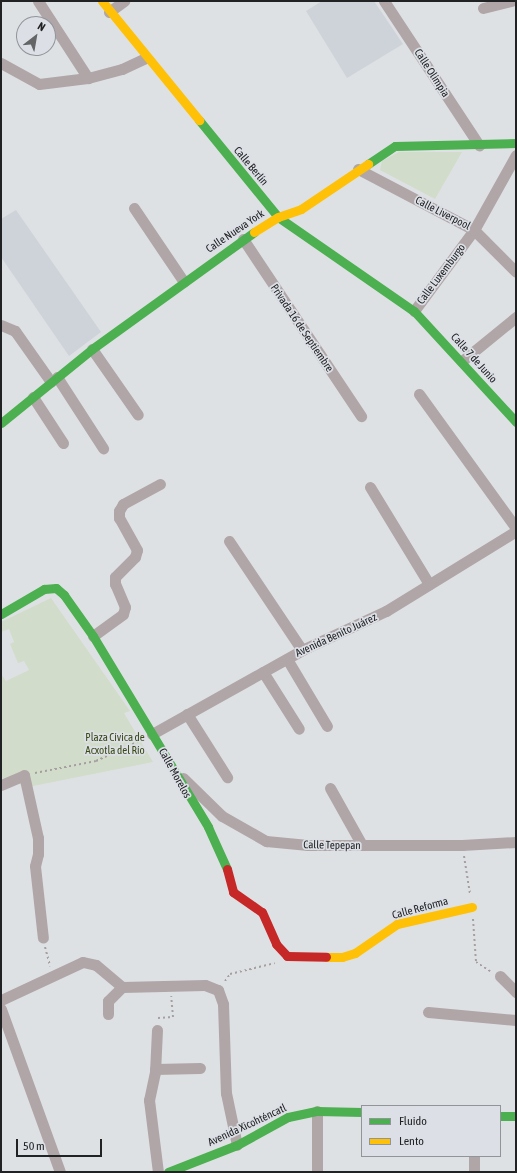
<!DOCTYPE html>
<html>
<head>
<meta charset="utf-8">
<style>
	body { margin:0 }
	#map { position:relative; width:517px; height:1173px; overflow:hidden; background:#dee1e4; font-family:"Asap Condensed",sans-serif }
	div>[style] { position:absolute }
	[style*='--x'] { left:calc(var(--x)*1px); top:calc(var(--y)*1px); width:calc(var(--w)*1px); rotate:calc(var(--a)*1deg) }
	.built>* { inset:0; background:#ced3da }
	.green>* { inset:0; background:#d2dcca }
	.path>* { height:2px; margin-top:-1px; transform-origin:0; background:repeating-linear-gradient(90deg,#a59fa0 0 2px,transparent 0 5px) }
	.street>* { height:11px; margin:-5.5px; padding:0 5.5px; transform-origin:5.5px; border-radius:5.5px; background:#b0a6a7 }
	.fast>* { height:9px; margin:-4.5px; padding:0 4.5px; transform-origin:4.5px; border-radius:4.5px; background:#4caf50 }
	.slow>* { height:9px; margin:-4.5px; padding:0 4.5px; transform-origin:4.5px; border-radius:4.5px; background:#ffc107 }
	.jam>* { height:9px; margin:-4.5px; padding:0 4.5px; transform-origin:4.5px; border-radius:4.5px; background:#c62828 }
	span { translate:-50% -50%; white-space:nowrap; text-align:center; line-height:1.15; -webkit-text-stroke:3.5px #dce0e6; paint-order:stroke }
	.street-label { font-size:11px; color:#212224 }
	.park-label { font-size:11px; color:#374811 }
	.frame { position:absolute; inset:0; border:2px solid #212224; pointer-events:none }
	.legend { position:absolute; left:361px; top:1105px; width:140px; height:52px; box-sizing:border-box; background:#dce0e6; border:1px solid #919498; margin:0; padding:5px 7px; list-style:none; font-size:12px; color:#212224 }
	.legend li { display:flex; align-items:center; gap:8px; height:20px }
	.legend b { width:20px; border:1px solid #919498 }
	.north { position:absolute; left:16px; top:16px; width:40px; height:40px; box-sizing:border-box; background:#dce0e6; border:1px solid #919498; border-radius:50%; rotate:31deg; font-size:11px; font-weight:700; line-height:16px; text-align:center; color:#212224 }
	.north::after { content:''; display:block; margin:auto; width:14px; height:18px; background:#636567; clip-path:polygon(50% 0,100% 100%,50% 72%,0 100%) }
	.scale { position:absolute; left:16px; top:1139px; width:86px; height:18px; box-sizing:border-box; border:2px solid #212224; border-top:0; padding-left:5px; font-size:12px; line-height:14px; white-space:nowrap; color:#212224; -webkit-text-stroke:3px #dce0e6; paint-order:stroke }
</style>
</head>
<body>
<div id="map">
	<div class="built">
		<i style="clip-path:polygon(322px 1px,374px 1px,403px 44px,347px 78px,306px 11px)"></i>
		<i style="clip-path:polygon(16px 210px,101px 332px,69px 356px,1px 257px,1px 219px)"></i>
	</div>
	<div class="green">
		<i style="clip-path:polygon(399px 152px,462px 152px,435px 199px,380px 170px,382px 161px)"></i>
		<i style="clip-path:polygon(51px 598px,130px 711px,124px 713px,153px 762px,28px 787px,1px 778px,1px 674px,6px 681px,29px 670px,24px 661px,18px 663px,10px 644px,14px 642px,9px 629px,1px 632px,1px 622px)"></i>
	</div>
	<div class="path">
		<i style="--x:35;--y:773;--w:62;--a:-11.1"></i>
		<i style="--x:96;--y:761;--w:50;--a:-25"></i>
		<i style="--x:464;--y:856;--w:39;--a:81"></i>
		<i style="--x:473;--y:919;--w:43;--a:86"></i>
		<i style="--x:476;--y:962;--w:17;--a:33"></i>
		<i style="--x:45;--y:947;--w:20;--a:75"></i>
		<i style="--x:225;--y:981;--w:9;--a:-54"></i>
		<i style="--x:230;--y:974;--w:46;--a:-13.7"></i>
		<i style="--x:158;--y:1018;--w:15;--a:-4"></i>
		<i style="--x:173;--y:1017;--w:21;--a:-95"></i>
	</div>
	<div class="street">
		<i style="--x:38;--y:1;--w:92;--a:57"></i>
		<i style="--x:384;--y:1;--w:173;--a:56.6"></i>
		<i style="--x:483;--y:8;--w:30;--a:-14"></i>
		<i style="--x:109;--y:12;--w:19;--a:-36"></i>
		<i style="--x:1;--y:63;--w:43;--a:28.9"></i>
		<i style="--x:39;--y:84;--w:49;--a:-7"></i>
		<i style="--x:88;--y:78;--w:35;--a:-15"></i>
		<i style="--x:122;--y:69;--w:26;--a:-25"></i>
		<i style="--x:358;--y:169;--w:131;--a:27.7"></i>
		<i style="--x:474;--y:230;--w:59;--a:45"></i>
		<i style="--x:134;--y:208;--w:89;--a:56"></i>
		<i style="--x:243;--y:239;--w:213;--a:56.3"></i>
		<i style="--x:414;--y:311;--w:101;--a:-53.5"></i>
		<i style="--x:474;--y:230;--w:86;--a:-60.8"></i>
		<i style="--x:1;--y:325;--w:15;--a:23"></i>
		<i style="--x:15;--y:331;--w:62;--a:54.8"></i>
		<i style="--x:92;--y:349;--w:80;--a:55.1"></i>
		<i style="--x:462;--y:361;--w:70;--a:-39.2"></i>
		<i style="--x:57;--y:377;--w:85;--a:57.1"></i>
		<i style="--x:419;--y:394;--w:165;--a:54.1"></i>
		<i style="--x:33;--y:397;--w:55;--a:56.9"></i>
		<i style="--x:370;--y:487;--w:114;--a:58.7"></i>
		<i style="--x:229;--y:541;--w:131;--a:56.2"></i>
		<i style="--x:93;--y:636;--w:37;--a:-36"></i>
		<i style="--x:123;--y:614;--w:7;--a:-74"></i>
		<i style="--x:125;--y:607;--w:25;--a:-113"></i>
		<i style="--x:115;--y:584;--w:7;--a:-90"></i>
		<i style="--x:115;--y:577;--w:28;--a:-45"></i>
		<i style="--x:135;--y:557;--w:7;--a:-74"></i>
		<i style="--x:137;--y:550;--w:37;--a:-119"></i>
		<i style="--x:119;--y:518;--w:7;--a:-90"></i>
		<i style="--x:119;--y:511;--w:8;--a:-60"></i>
		<i style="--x:123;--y:504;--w:42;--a:-28.4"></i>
		<i style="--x:287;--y:659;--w:78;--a:59.2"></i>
		<i style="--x:263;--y:672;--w:67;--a:57.7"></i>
		<i style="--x:187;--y:714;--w:75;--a:57.6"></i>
		<i style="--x:152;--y:734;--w:172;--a:-29.2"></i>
		<i style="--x:302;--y:650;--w:93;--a:-24.9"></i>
		<i style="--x:386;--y:611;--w:153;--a:-31.6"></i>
		<i style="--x:183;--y:778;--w:54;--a:44.3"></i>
		<i style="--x:222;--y:816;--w:51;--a:29.6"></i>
		<i style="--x:266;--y:841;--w:42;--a:5.4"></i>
		<i style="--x:308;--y:845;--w:154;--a:0"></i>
		<i style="--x:462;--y:845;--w:54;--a:-3.2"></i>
		<i style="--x:1;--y:785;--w:25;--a:-23"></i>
		<i style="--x:24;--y:775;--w:65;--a:77.5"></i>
		<i style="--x:38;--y:838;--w:16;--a:90"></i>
		<i style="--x:38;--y:854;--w:12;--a:104"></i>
		<i style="--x:35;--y:866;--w:72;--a:83.7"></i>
		<i style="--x:330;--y:788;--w:65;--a:60.7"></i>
		<i style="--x:500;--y:976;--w:23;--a:45"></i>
		<i style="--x:122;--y:987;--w:83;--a:-1.4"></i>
		<i style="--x:205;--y:985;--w:14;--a:21"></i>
		<i style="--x:218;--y:990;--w:15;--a:70"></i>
		<i style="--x:223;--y:1004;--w:89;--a:88.1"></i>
		<i style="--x:226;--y:1093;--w:53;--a:78.1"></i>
		<i style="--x:1;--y:1000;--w:90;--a:-24.9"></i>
		<i style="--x:83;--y:962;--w:13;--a:13"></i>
		<i style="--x:96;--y:965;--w:34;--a:40"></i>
		<i style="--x:1;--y:1009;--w:173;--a:70.1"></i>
		<i style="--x:428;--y:1012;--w:88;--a:5.2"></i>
		<i style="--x:108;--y:1014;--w:13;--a:-90"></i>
		<i style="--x:108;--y:1001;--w:20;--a:-45"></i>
		<i style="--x:157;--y:1030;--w:42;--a:92.7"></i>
		<i style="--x:155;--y:1072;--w:29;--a:102"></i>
		<i style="--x:149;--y:1100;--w:73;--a:82.9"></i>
		<i style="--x:155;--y:1069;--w:45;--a:-1.3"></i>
		<i style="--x:474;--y:1156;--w:16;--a:90"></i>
		<i style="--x:317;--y:1172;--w:61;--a:-90"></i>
	</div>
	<div class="fast">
		<i style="--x:199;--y:120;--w:125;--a:50.8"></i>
		<i style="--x:278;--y:217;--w:165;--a:34.7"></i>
		<i style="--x:414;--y:311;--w:151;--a:47.4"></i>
		<i style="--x:368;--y:164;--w:32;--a:-34"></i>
		<i style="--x:395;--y:146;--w:121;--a:-1.4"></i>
		<i style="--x:1;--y:423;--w:117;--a:-39.1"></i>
		<i style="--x:92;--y:349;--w:200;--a:-35.8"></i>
		<i style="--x:1;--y:614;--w:50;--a:-30.2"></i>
		<i style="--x:44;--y:589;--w:12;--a:-5"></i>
		<i style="--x:56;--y:588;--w:11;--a:41"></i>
		<i style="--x:64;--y:595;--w:50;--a:54.7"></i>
		<i style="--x:93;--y:636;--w:223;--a:58.9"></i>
		<i style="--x:208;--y:827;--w:46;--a:65.7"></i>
		<i style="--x:500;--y:1116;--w:16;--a:0"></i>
		<i style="--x:168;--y:1172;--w:74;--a:-21.4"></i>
		<i style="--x:237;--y:1145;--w:58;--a:-28.8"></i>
		<i style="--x:288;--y:1117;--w:30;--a:-12"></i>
		<i style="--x:317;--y:1111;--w:45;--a:1.3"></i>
	</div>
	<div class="slow">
		<i style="--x:102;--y:1;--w:154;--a:50.8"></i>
		<i style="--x:254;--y:232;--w:28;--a:-32"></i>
		<i style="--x:278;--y:217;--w:24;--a:-19"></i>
		<i style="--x:301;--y:209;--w:81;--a:-33.9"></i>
		<i style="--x:326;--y:957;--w:16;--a:0"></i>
		<i style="--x:342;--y:957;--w:14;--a:-17"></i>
		<i style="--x:355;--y:953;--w:51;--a:-34.6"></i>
		<i style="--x:397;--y:924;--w:77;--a:-12.8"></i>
	</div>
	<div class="jam">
		<i style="--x:227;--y:869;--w:24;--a:75"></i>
		<i style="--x:233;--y:892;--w:35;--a:35"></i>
		<i style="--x:262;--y:912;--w:35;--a:66"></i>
		<i style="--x:276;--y:944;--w:16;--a:47"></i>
		<i style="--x:287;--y:956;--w:39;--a:1"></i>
	</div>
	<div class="street-label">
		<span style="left:432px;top:73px;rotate:57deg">Calle Olimpia</span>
		<span style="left:251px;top:166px;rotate:50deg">Calle Berlín</span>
		<span style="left:443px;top:213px;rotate:27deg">Calle Liverpool</span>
		<span style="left:235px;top:231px;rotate:-34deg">Calle Nueva York</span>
		<span style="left:441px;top:274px;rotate:-53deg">Calle Luxemburgo</span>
		<span style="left:302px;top:328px;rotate:56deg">Privada 16 de Septiembre</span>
		<span style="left:474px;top:358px;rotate:48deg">Calle 7 de Junio</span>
		<span style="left:336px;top:635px;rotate:-25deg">Avenida Benito Juárez</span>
		<span style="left:175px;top:773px;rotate:61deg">Calle Morelos</span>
		<span style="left:332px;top:845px;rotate:1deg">Calle Tepepan</span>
		<span style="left:420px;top:908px;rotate:-15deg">Calle Reforma</span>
		<span style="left:247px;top:1125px;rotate:-25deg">Avenida Xicohténcatl</span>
	</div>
	<div class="park-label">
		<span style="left:115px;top:744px">Plaza Cívica de<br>Acxotla del Río</span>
	</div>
	<div class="frame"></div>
	<ul class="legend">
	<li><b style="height:5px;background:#4caf50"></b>Fluido</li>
	<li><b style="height:5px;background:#ffc107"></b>Lento</li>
	</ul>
	<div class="north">N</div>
	<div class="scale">50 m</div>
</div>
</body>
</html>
